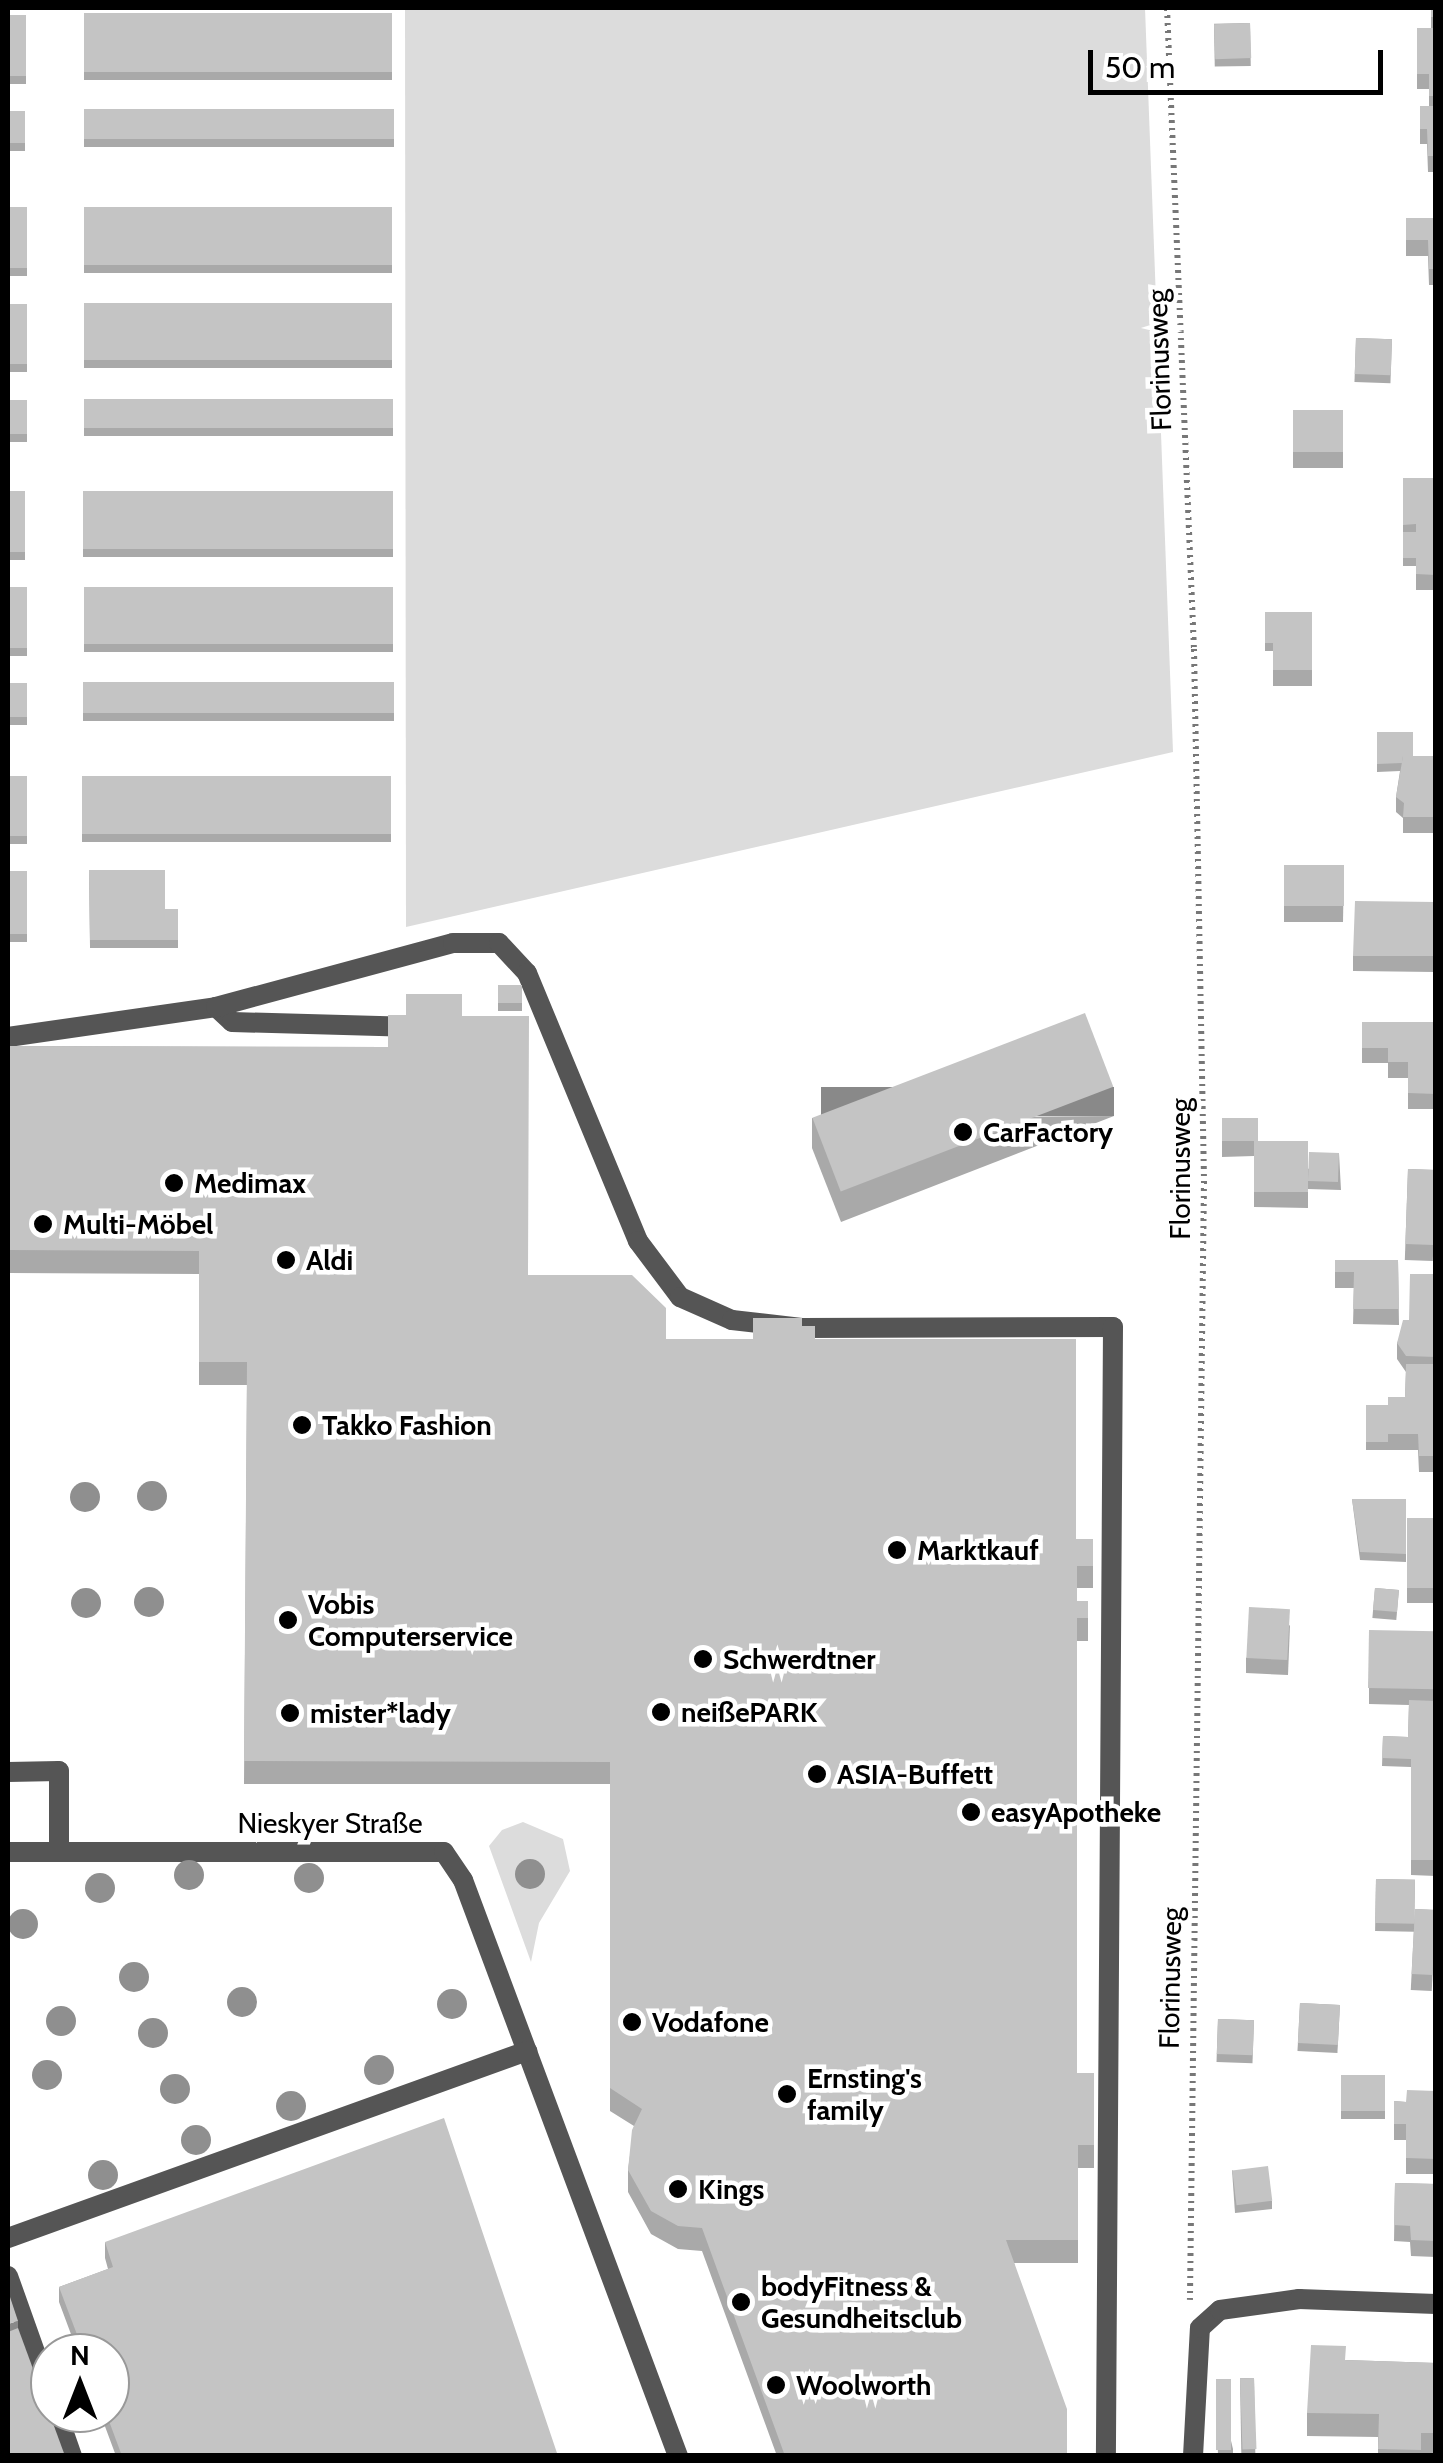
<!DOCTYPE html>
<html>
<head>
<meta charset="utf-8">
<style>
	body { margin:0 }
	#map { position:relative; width:1443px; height:2463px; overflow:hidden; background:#fff; font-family:Cabin,sans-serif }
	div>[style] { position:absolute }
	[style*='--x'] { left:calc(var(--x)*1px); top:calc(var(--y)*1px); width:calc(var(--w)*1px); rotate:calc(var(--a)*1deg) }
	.green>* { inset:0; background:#dcdcdc }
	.path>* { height:6px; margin-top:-3px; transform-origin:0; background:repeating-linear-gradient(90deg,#777 0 2.5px,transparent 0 7.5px) }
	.lane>* { height:20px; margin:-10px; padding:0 10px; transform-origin:10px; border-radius:10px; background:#555 }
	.street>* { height:20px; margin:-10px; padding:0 10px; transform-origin:10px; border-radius:10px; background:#555 }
	.trees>* { width:30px; height:30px; margin:-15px; border-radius:50%; background:#8f8f8f }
	.wall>* { inset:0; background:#a9a9a9; transform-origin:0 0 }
	.shaded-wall>* { inset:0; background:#898989; transform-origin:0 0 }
	.building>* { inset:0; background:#c4c4c4; transform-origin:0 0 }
	.dots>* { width:28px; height:28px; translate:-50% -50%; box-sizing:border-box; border:5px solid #fff; border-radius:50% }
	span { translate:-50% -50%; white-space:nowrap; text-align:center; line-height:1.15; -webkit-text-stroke:9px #fff; paint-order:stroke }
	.street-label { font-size:28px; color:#000 }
	.poi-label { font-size:28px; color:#000; font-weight:700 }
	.left { translate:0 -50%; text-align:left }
	.frame { position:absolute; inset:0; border:10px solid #000; pointer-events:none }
	.north { position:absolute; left:30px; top:2333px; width:100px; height:100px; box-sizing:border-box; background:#fff; border:2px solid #999; border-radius:50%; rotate:0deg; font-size:28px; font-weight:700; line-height:40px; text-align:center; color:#000 }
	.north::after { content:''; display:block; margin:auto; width:35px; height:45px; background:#000; clip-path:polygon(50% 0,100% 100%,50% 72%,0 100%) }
	.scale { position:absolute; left:1088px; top:50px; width:295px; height:45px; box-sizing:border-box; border:5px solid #000; border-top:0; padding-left:12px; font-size:30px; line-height:35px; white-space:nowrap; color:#000; -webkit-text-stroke:8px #fff; paint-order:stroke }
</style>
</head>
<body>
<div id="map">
	<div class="green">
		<i style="clip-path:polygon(405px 8px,1145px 8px,1173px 752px,406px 927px)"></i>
		<i style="clip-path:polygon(523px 1822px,563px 1839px,570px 1871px,539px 1923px,531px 1962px,489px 1846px,502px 1830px)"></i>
	</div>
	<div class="path">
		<i style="--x:1167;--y:8;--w:642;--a:87.59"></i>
		<i style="--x:1194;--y:649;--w:532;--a:88.92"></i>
		<i style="--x:1204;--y:1181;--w:1119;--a:90.72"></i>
	</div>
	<div class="lane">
		<i style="--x:216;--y:1007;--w:22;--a:43"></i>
		<i style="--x:232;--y:1022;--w:174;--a:1.6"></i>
		<i style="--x:8;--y:1037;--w:210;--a:-8.2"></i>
		<i style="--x:216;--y:1007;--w:245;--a:-15.1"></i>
		<i style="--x:453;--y:943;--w:46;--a:0"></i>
		<i style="--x:499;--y:943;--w:41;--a:47"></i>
		<i style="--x:527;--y:973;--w:290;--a:67.5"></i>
		<i style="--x:638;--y:1241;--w:70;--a:53.1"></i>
		<i style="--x:680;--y:1297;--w:57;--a:23.9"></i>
		<i style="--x:732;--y:1320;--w:70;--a:6.5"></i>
		<i style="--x:802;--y:1328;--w:311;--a:-0.2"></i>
		<i style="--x:1113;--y:1327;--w:1129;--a:90.36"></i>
		<i style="--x:8;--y:1772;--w:51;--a:-1.1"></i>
		<i style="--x:59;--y:1771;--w:80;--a:90"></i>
		<i style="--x:8;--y:1852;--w:436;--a:0"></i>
		<i style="--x:444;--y:1852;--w:34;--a:56"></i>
		<i style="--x:463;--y:1880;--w:615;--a:69.53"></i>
		<i style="--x:8;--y:2238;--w:552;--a:-19.81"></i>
		<i style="--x:8;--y:2276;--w:125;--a:70.4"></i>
		<i style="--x:57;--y:2413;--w:46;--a:70.8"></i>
	</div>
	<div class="street">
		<i style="--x:1193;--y:2456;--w:128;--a:-86.9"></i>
		<i style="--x:1200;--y:2328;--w:27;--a:-42"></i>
		<i style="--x:1220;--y:2310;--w:80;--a:-7.9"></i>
		<i style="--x:1299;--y:2299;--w:137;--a:2.1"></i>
	</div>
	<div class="trees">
		<i style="left:152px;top:1496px"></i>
		<i style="left:85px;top:1497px"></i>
		<i style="left:149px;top:1602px"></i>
		<i style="left:86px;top:1603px"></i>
		<i style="left:530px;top:1874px"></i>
		<i style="left:189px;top:1875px"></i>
		<i style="left:309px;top:1878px"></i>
		<i style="left:100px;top:1888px"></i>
		<i style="left:23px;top:1924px"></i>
		<i style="left:134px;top:1977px"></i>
		<i style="left:242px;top:2002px"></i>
		<i style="left:452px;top:2004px"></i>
		<i style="left:61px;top:2021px"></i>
		<i style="left:153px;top:2033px"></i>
		<i style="left:379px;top:2070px"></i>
		<i style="left:47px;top:2075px"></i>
		<i style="left:175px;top:2089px"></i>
		<i style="left:291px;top:2106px"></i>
		<i style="left:196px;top:2140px"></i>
		<i style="left:103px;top:2175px"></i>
	</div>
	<div class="wall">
		<i style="clip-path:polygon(1431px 8px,1436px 8px,1436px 172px,1428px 172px,1427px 144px,1420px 144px,1420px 106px,1429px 106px,1429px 89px,1417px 89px,1417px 28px,1431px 28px)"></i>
		<i style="left:84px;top:13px;width:308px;height:67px"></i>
		<i style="left:8px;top:15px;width:18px;height:69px"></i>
		<i style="left:1250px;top:23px;width:43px;height:36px;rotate:89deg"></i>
		<i style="left:394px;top:109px;width:38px;height:310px;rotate:90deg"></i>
		<i style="left:8px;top:111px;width:17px;height:40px"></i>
		<i style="left:8px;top:207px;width:19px;height:69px"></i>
		<i style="left:84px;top:207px;width:308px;height:66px"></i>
		<i style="clip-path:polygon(1406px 218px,1436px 218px,1436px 285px,1429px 285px,1428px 256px,1406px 256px)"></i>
		<i style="left:84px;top:303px;width:308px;height:65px"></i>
		<i style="left:8px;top:304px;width:19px;height:68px"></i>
		<i style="left:1356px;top:338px;width:36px;height:44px;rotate:2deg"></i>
		<i style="left:84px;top:399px;width:309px;height:37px"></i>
		<i style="left:8px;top:400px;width:19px;height:42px"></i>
		<i style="left:1293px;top:410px;width:50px;height:58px"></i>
		<i style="clip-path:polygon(1403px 478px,1436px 478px,1436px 590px,1416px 590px,1416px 566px,1403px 566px)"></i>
		<i style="left:8px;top:491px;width:17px;height:69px"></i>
		<i style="left:83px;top:491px;width:310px;height:66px"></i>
		<i style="left:8px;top:587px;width:19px;height:69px"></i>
		<i style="left:84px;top:587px;width:309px;height:65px"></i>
		<i style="clip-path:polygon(1265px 612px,1312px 612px,1312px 686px,1273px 686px,1273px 651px,1265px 651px)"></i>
		<i style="left:394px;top:682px;width:39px;height:311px;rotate:90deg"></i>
		<i style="left:8px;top:683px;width:19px;height:42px"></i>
		<i style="clip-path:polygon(1377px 732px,1413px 756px,1436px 756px,1436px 833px,1403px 833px,1403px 818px,1396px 812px,1396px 797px,1400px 771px,1377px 772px)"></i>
		<i style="left:8px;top:776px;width:19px;height:68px"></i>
		<i style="left:82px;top:776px;width:309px;height:66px"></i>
		<i style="clip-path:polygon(1344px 865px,1343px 922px,1284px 922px,1284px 906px)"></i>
		<i style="clip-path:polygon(89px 870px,165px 909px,178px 909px,178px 948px,90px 948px)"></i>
		<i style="left:8px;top:871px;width:19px;height:71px"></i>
		<i style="clip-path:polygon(1436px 902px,1436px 993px,1435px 972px,1353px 971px,1353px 956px)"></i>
		<i style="left:498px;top:985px;width:24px;height:26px"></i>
		<i style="clip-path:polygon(462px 1016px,528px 1275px,666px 1339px,753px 1339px,802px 1326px,815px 1339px,1076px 1539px,1093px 1539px,1093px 1588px,1077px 1588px,1077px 1601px,1088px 1601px,1088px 1641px,1077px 1641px,1077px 2073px,1094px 2073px,1094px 2168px,1078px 2168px,1078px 2263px,1014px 2263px,1067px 2456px,777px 2456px,702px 2251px,678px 2249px,651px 2234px,628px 2192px,628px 2170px,634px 2126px,610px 2111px,610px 1784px,244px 1784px,247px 1385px,199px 1385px,199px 1274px,8px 1273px,8px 1046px,388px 1047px)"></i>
		<i style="clip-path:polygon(1362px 1022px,1436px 1022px,1436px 1109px,1408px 1109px,1408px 1078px,1388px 1078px,1388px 1063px,1362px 1063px)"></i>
		<i style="clip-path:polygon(1114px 1116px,841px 1222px,812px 1148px,812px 1118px)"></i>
		<i style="clip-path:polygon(1222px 1118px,1258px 1141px,1308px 1169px,1339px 1153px,1341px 1190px,1308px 1189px,1308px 1208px,1254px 1207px,1254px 1156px,1222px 1157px)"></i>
		<i style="left:1408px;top:1169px;width:28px;height:91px;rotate:2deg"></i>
		<i style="clip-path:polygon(1335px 1260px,1398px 1260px,1399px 1325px,1353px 1324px,1354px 1288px,1335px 1288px)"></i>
		<i style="clip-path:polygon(1436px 1274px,1436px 1472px,1419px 1472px,1418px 1450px,1366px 1450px,1366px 1405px,1388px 1405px,1405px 1397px,1406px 1372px,1397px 1359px,1397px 1343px)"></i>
		<i style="clip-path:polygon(1352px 1499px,1406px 1499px,1406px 1562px,1360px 1560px)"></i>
		<i style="left:1407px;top:1518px;width:29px;height:85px"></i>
		<i style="left:1375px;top:1588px;width:24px;height:30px;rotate:5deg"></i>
		<i style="clip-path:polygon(1290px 1625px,1288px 1675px,1246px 1673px,1246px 1658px)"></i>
		<i style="clip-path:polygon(1436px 1631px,1436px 1876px,1411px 1875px,1411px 1767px,1382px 1766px,1383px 1736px,1408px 1737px,1409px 1705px,1369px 1704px,1369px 1688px)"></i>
		<i style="left:1376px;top:1879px;width:39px;height:52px;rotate:1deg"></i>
		<i style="left:1415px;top:1909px;width:21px;height:81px;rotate:3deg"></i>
		<i style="left:1300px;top:2003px;width:40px;height:48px;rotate:3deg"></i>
		<i style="left:1218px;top:2019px;width:36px;height:43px;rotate:2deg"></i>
		<i style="left:1341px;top:2075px;width:44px;height:44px"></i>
		<i style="clip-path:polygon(1436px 2091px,1436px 2174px,1406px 2174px,1406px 2140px,1394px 2140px,1394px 2101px,1406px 2102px)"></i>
		<i style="clip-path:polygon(1232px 2170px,1272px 2201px,1272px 2209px,1235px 2213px)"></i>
		<i style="clip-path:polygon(1395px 2183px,1436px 2184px,1436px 2257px,1411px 2256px,1410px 2242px,1394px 2241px)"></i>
		<i style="clip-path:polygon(105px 2242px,558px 2456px,116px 2456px,100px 2413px,110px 2413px,110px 2353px,78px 2353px,59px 2302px,59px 2287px,108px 2269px,105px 2258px)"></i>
		<i style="clip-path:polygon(1346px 2360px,1436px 2363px,1436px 2456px,1378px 2456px,1378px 2437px,1307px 2436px,1307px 2413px)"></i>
		<i style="left:1254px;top:2378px;width:78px;height:14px;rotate:89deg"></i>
		<i style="clip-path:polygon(1216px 2379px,1233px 2449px,1233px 2456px,1218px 2456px)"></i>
	</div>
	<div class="shaded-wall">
		<i style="left:1114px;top:1087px;width:29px;height:293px;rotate:90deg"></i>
		<i style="clip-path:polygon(18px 2321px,18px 2336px,8px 2340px,8px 2324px)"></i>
	</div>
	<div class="building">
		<i style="left:1431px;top:8px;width:5px;height:9px"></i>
		<i style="left:84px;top:13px;width:308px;height:59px"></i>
		<i style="left:8px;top:15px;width:18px;height:61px"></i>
		<i style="left:1250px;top:23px;width:35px;height:36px;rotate:88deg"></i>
		<i style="clip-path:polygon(1417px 28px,1436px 28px,1436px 96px,1429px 96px,1429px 74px,1417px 74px)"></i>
		<i style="clip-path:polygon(1420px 106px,1436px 106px,1436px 156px,1428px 156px,1427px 129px,1420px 129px)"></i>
		<i style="left:394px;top:109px;width:30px;height:310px;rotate:90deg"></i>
		<i style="left:8px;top:111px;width:17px;height:32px"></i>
		<i style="left:8px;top:207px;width:19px;height:61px"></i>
		<i style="left:84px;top:207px;width:308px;height:58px"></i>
		<i style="clip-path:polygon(1406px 218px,1436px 218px,1436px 269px,1429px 269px,1428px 240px,1406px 240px)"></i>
		<i style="left:84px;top:303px;width:308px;height:57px"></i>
		<i style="left:8px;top:304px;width:19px;height:60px"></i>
		<i style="left:1356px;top:338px;width:36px;height:36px;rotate:2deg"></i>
		<i style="left:84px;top:399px;width:309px;height:29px"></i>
		<i style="left:8px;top:400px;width:19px;height:34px"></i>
		<i style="left:1293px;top:410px;width:50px;height:42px"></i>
		<i style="clip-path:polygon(1403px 478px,1436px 478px,1436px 575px,1416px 574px,1416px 524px,1403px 525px)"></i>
		<i style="left:8px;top:491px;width:17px;height:61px"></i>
		<i style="left:83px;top:491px;width:310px;height:58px"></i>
		<i style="left:1403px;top:532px;width:13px;height:26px"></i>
		<i style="left:8px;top:587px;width:19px;height:61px"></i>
		<i style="left:84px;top:587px;width:309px;height:57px"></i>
		<i style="clip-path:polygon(1265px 612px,1312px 612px,1312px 635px,1273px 635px,1273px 643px,1265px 643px)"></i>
		<i style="left:1273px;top:635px;width:39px;height:35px"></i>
		<i style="left:394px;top:682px;width:31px;height:311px;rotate:90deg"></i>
		<i style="left:8px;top:683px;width:19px;height:34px"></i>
		<i style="clip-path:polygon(1377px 732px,1413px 732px,1413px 756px,1403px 756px,1402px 763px,1377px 764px)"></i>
		<i style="clip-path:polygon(1403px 756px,1436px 756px,1436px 817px,1403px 817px,1404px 803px,1396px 797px)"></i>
		<i style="left:8px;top:776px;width:19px;height:60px"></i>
		<i style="left:82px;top:776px;width:309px;height:58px"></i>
		<i style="left:1284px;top:865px;width:60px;height:41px"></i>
		<i style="clip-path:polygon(89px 870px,165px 870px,165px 909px,178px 909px,178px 940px,90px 940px)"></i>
		<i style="left:8px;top:871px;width:19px;height:63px"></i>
		<i style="clip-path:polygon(1355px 901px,1436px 902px,1436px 978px,1435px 956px,1353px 956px)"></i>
		<i style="left:498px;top:985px;width:24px;height:18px"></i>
		<i style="clip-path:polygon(406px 994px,462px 994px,462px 1016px,529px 1016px,528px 1275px,632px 1275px,666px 1308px,666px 1339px,753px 1339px,753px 1318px,802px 1318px,802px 1326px,815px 1326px,815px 1339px,1076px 1339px,1076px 1539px,1093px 1539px,1093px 1566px,1077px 1566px,1077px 1601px,1088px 1601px,1088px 1618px,1077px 1618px,1077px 2073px,1094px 2073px,1094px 2145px,1078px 2145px,1078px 2240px,1006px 2240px,1067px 2409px,1067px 2456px,785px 2456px,702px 2228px,678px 2226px,651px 2211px,628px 2170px,632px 2130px,642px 2109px,610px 2088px,610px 1762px,244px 1761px,247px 1362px,199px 1362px,199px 1251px,8px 1250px,8px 1046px,388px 1047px,388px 1015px,406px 1015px)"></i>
		<i style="left:1085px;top:1013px;width:79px;height:292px;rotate:69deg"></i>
		<i style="clip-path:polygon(1362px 1022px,1436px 1022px,1436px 1094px,1408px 1093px,1408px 1062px,1388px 1062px,1388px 1048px,1362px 1048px)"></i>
		<i style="left:1222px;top:1118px;width:36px;height:23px"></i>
		<i style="left:1254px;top:1141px;width:54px;height:51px"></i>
		<i style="left:1309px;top:1152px;width:30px;height:29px;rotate:2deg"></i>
		<i style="left:1408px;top:1169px;width:28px;height:75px;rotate:2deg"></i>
		<i style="clip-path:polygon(1335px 1260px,1398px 1260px,1399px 1309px,1353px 1309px,1354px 1272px,1335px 1272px)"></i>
		<i style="clip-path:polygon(1410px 1274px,1436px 1274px,1436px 1357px,1406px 1356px,1397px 1343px,1403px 1320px,1409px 1320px)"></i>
		<i style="clip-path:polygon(1406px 1364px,1436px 1364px,1436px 1409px,1429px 1409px,1429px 1397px,1405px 1397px)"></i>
		<i style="clip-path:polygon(1388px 1397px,1429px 1397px,1429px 1409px,1436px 1409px,1436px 1456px,1419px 1456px,1418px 1434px,1388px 1434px)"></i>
		<i style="left:1366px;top:1405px;width:22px;height:37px"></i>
		<i style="clip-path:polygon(1352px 1499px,1406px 1499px,1406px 1554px,1360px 1552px)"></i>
		<i style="left:1407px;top:1518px;width:29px;height:70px"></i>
		<i style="left:1375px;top:1588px;width:24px;height:22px;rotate:5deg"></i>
		<i style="left:1249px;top:1607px;width:41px;height:51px;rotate:3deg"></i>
		<i style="left:1369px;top:1630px;width:67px;height:58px;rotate:1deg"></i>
		<i style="clip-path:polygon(1409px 1700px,1436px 1701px,1436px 1751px,1411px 1751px,1411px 1759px,1382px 1758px,1383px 1736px,1408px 1737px)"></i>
		<i style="left:1411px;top:1751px;width:25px;height:109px"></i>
		<i style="left:1376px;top:1879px;width:39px;height:44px;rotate:1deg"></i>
		<i style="left:1415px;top:1909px;width:21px;height:65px;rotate:3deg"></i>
		<i style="left:1300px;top:2003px;width:40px;height:40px;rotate:3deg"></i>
		<i style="left:1218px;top:2019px;width:36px;height:35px;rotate:2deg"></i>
		<i style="left:1341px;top:2075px;width:44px;height:36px"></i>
		<i style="clip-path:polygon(1407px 2090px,1436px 2091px,1436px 2159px,1406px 2158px,1406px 2124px,1394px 2124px,1394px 2101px,1406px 2102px)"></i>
		<i style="clip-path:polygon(444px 2118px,558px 2456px,122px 2456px,106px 2413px,110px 2413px,110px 2353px,84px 2353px,59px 2287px,113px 2267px,105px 2242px)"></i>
		<i style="left:1268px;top:2166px;width:35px;height:36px;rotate:83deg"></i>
		<i style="clip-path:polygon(1395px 2183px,1436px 2184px,1436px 2241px,1411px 2240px,1410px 2226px,1394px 2225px)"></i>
		<i style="clip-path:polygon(8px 2291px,18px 2321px,8px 2324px)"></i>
		<i style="clip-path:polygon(18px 2328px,65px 2456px,8px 2456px,8px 2332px)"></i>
		<i style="clip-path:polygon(1311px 2345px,1346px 2346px,1345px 2360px,1436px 2363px,1436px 2433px,1421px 2433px,1421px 2450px,1378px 2449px,1379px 2414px,1307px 2413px)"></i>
		<i style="left:1254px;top:2378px;width:71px;height:14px;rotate:88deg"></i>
		<i style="left:1216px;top:2379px;width:15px;height:71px"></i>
	</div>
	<div class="dots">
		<i style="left:963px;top:1132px;background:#000"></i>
		<i style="left:174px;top:1183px;background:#000"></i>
		<i style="left:43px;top:1224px;background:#000"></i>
		<i style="left:286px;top:1260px;background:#000"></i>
		<i style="left:302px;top:1425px;background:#000"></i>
		<i style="left:897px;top:1550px;background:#000"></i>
		<i style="left:288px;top:1620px;background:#000"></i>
		<i style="left:703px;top:1659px;background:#000"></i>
		<i style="left:661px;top:1712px;background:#000"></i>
		<i style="left:290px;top:1713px;background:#000"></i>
		<i style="left:817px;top:1774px;background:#000"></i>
		<i style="left:971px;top:1812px;background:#000"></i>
		<i style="left:632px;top:2022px;background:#000"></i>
		<i style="left:787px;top:2094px;background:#000"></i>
		<i style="left:678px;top:2189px;background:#000"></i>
		<i style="left:741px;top:2302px;background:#000"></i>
		<i style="left:776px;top:2385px;background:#000"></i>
	</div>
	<div class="street-label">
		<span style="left:1159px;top:360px;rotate:-92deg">Florinusweg</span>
		<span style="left:1180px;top:1169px;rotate:-90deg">Florinusweg</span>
		<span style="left:330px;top:1823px">Nieskyer Straße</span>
		<span style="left:1170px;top:1978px;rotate:-89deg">Florinusweg</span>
	</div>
	<div class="poi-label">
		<span class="left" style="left:983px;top:1132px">CarFactory</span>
		<span class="left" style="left:194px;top:1183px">Medimax</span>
		<span class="left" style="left:63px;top:1224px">Multi-Möbel</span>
		<span class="left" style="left:306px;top:1260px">Aldi</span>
		<span class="left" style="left:322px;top:1425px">Takko Fashion</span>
		<span class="left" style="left:917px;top:1550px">Marktkauf</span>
		<span class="left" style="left:308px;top:1620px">Vobis<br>Computerservice</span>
		<span class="left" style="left:723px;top:1659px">Schwerdtner</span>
		<span class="left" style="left:681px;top:1712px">neißePARK</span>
		<span class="left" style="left:310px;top:1713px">mister*lady</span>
		<span class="left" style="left:837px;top:1774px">ASIA-Buffett</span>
		<span class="left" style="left:991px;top:1812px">easyApotheke</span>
		<span class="left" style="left:652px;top:2022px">Vodafone</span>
		<span class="left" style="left:807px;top:2094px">Ernsting's<br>family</span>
		<span class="left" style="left:698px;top:2189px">Kings</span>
		<span class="left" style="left:761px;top:2302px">bodyFitness &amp;<br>Gesundheitsclub</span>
		<span class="left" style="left:796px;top:2385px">Woolworth</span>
	</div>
	<div class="frame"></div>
	<div class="north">N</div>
	<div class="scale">50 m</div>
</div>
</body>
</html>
